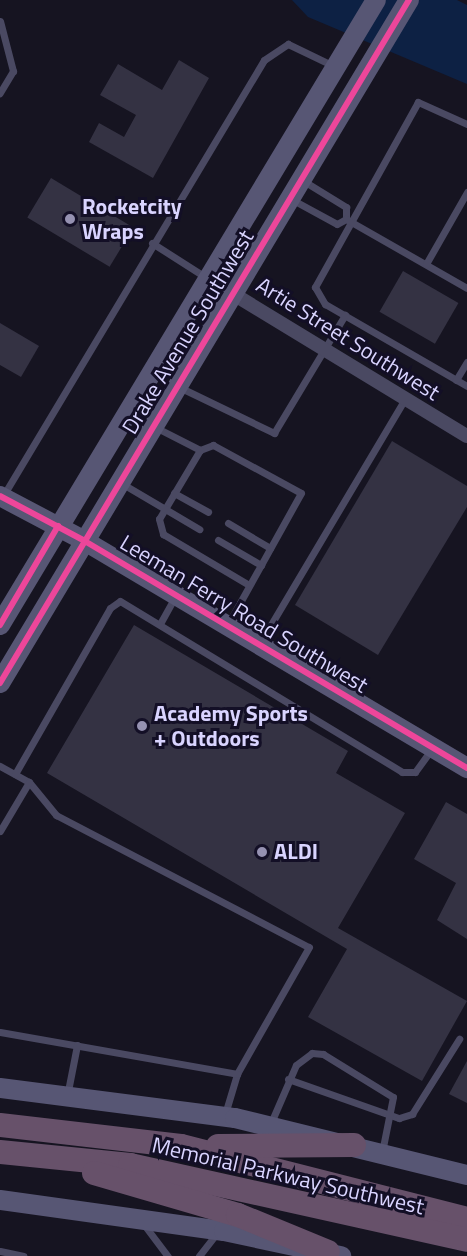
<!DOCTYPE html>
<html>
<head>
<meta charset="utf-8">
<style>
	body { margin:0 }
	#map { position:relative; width:467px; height:1256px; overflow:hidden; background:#161421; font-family:"Titillium Web",sans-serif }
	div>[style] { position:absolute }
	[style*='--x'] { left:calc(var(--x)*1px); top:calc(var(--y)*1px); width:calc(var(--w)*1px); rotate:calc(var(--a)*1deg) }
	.water>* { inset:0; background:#0d2144 }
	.building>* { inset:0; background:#343243; transform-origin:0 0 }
	.lane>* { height:7px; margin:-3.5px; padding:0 3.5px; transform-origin:3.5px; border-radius:3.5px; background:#4a4962 }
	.street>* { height:14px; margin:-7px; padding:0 7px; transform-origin:7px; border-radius:7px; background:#4a4962 }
	.secondary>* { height:20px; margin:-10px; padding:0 10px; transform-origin:10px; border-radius:10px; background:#575674 }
	.highway>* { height:24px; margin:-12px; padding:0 12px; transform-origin:12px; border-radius:12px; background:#67516a }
	.cycleway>* { height:6px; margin:-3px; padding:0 3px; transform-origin:3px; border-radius:3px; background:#ed469a }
	.dots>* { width:16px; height:16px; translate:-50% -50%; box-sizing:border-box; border:3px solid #130f26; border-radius:50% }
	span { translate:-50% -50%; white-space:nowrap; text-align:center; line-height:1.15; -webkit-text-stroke:6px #130f26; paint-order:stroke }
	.poi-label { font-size:22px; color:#d9d4ff; font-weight:700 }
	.left { translate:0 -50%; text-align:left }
	.street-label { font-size:22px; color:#d9d4ff }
</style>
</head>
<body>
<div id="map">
	<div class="water">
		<i style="clip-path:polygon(292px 0,457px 0,467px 5px,467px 84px,308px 17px)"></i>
	</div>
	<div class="building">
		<i style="clip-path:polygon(179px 60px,209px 78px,153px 178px,89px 142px,99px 123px,124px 137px,136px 115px,100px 95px,118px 64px,162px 90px)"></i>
		<i style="left:51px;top:178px;width:96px;height:46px;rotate:31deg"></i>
		<i style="left:403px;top:271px;width:64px;height:47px;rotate:30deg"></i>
		<i style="clip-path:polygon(0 323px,39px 346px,21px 377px,0 365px)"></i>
		<i style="clip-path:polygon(392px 441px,467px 486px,467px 507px,378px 655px,295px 605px)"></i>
		<i style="clip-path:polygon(134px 625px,348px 751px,336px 773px,405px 813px,338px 928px,467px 1001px,422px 1081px,308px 1017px,347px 949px,47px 773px)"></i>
		<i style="clip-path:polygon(446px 802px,467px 814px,467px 939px,437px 920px,456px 883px,414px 859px)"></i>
		<i style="clip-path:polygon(467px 1061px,467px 1103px,449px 1094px)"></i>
	</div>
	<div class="lane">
		<i style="--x:0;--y:21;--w:52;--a:75.4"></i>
		<i style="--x:13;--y:71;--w:26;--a:121"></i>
		<i style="--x:467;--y:124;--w:54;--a:-155.8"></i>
		<i style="--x:418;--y:102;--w:212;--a:119.1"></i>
		<i style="--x:315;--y:287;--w:20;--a:60"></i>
		<i style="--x:325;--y:304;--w:164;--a:30"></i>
		<i style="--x:302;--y:180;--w:52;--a:31.5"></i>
		<i style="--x:346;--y:207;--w:12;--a:90"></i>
		<i style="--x:291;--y:199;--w:52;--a:28.5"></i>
		<i style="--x:337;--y:224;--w:10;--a:-29"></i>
		<i style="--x:346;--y:219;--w:139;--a:29.7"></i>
		<i style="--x:152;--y:243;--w:65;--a:32.5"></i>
		<i style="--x:426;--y:264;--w:83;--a:-60.3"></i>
		<i style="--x:456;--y:380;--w:21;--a:-59"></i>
		<i style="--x:179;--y:387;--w:106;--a:25.8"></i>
		<i style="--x:274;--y:433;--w:138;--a:-59"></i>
		<i style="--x:155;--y:427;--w:51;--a:27.1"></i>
		<i style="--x:200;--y:450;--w:14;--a:-21"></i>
		<i style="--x:213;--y:445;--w:100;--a:28.6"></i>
		<i style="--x:301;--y:493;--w:150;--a:119.1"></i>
		<i style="--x:200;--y:450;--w:80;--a:120.7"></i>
		<i style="--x:159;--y:519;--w:16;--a:75"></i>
		<i style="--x:163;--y:534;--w:100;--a:30.7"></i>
		<i style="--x:121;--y:483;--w:91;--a:30.5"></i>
		<i style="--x:174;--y:493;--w:39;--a:29"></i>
		<i style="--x:3;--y:496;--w:508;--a:-59.09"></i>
		<i style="--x:264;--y:60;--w:29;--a:-34"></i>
		<i style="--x:288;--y:44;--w:51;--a:25.6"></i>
		<i style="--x:228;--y:523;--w:49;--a:30.8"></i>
		<i style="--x:218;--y:540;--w:50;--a:30.2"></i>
		<i style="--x:161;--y:622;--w:29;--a:-61"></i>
		<i style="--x:260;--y:643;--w:282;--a:-59.3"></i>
		<i style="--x:0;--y:766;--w:33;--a:29"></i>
		<i style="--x:29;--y:782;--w:43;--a:50.7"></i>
		<i style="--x:56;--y:815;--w:285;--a:27.6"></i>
		<i style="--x:309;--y:947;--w:146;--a:119.6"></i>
		<i style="--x:237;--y:1074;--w:42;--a:106.7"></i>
		<i style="--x:15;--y:774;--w:191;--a:-60.2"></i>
		<i style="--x:110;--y:608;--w:12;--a:-35"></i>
		<i style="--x:120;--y:601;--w:330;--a:31.2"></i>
		<i style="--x:402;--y:772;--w:13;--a:0"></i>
		<i style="--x:415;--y:772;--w:27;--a:-54"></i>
		<i style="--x:0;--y:831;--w:57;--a:-59.4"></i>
		<i style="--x:0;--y:1032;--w:241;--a:10"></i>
		<i style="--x:288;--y:1079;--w:118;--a:19.4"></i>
		<i style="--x:399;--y:1118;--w:14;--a:-17"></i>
		<i style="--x:412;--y:1114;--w:89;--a:-57.9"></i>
		<i style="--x:67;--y:1096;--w:52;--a:-78.9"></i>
		<i style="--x:270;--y:1125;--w:65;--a:-66.6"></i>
		<i style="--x:296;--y:1065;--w:20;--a:-37"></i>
		<i style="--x:312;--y:1053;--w:11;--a:5"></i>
		<i style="--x:323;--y:1054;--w:82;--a:31.6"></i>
		<i style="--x:393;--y:1097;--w:56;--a:101.3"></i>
		<i style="--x:145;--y:1226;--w:38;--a:53"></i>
		<i style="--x:0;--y:1251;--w:24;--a:12"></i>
		<i style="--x:199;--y:1256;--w:28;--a:-52"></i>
	</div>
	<div class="street">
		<i style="--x:207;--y:278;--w:304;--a:31.3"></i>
	</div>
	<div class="secondary">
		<i style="--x:0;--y:496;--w:94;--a:27.9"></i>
		<i style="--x:83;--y:540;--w:447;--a:30.7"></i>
		<i style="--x:0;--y:625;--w:729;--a:-58.97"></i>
		<i style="--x:0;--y:683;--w:796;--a:-59.09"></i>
		<i style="--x:0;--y:1088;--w:237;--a:7.3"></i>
		<i style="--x:235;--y:1118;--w:239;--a:13.8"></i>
		<i style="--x:0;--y:1200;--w:226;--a:7.9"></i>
		<i style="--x:224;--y:1231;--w:120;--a:12.1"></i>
	</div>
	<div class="highway">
		<i style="--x:0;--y:1125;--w:182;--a:6.6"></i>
		<i style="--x:181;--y:1146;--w:295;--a:14.3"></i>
		<i style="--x:218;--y:1146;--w:136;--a:-0.4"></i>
		<i style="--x:0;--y:1152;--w:131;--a:5.7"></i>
		<i style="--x:130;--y:1165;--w:345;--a:12.5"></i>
		<i style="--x:94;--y:1173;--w:150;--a:16.3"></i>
		<i style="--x:238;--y:1215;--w:97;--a:22.3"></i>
	</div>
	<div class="cycleway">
		<i style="--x:0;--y:496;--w:94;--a:27.9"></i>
		<i style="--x:83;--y:540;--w:447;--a:30.7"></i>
		<i style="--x:0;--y:625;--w:115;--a:-59.6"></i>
		<i style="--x:0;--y:683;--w:796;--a:-59.09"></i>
	</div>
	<div class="dots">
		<i style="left:70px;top:219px;background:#9591b1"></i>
		<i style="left:142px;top:726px;background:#9591b1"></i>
		<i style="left:262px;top:852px;background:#9591b1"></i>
	</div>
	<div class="poi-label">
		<span class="left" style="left:82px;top:219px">Rocketcity<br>Wraps</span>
		<span class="left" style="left:154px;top:726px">Academy Sports<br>+ Outdoors</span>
		<span class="left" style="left:274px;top:852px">ALDI</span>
	</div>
	<div class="street-label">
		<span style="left:188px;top:332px;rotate:-59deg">Drake Avenue Southwest</span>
		<span style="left:348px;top:339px;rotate:32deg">Artie Street Southwest</span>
		<span style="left:244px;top:614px;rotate:31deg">Leeman Ferry Road Southwest</span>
		<span style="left:288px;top:1176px;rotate:13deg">Memorial Parkway Southwest</span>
	</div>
</div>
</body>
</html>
